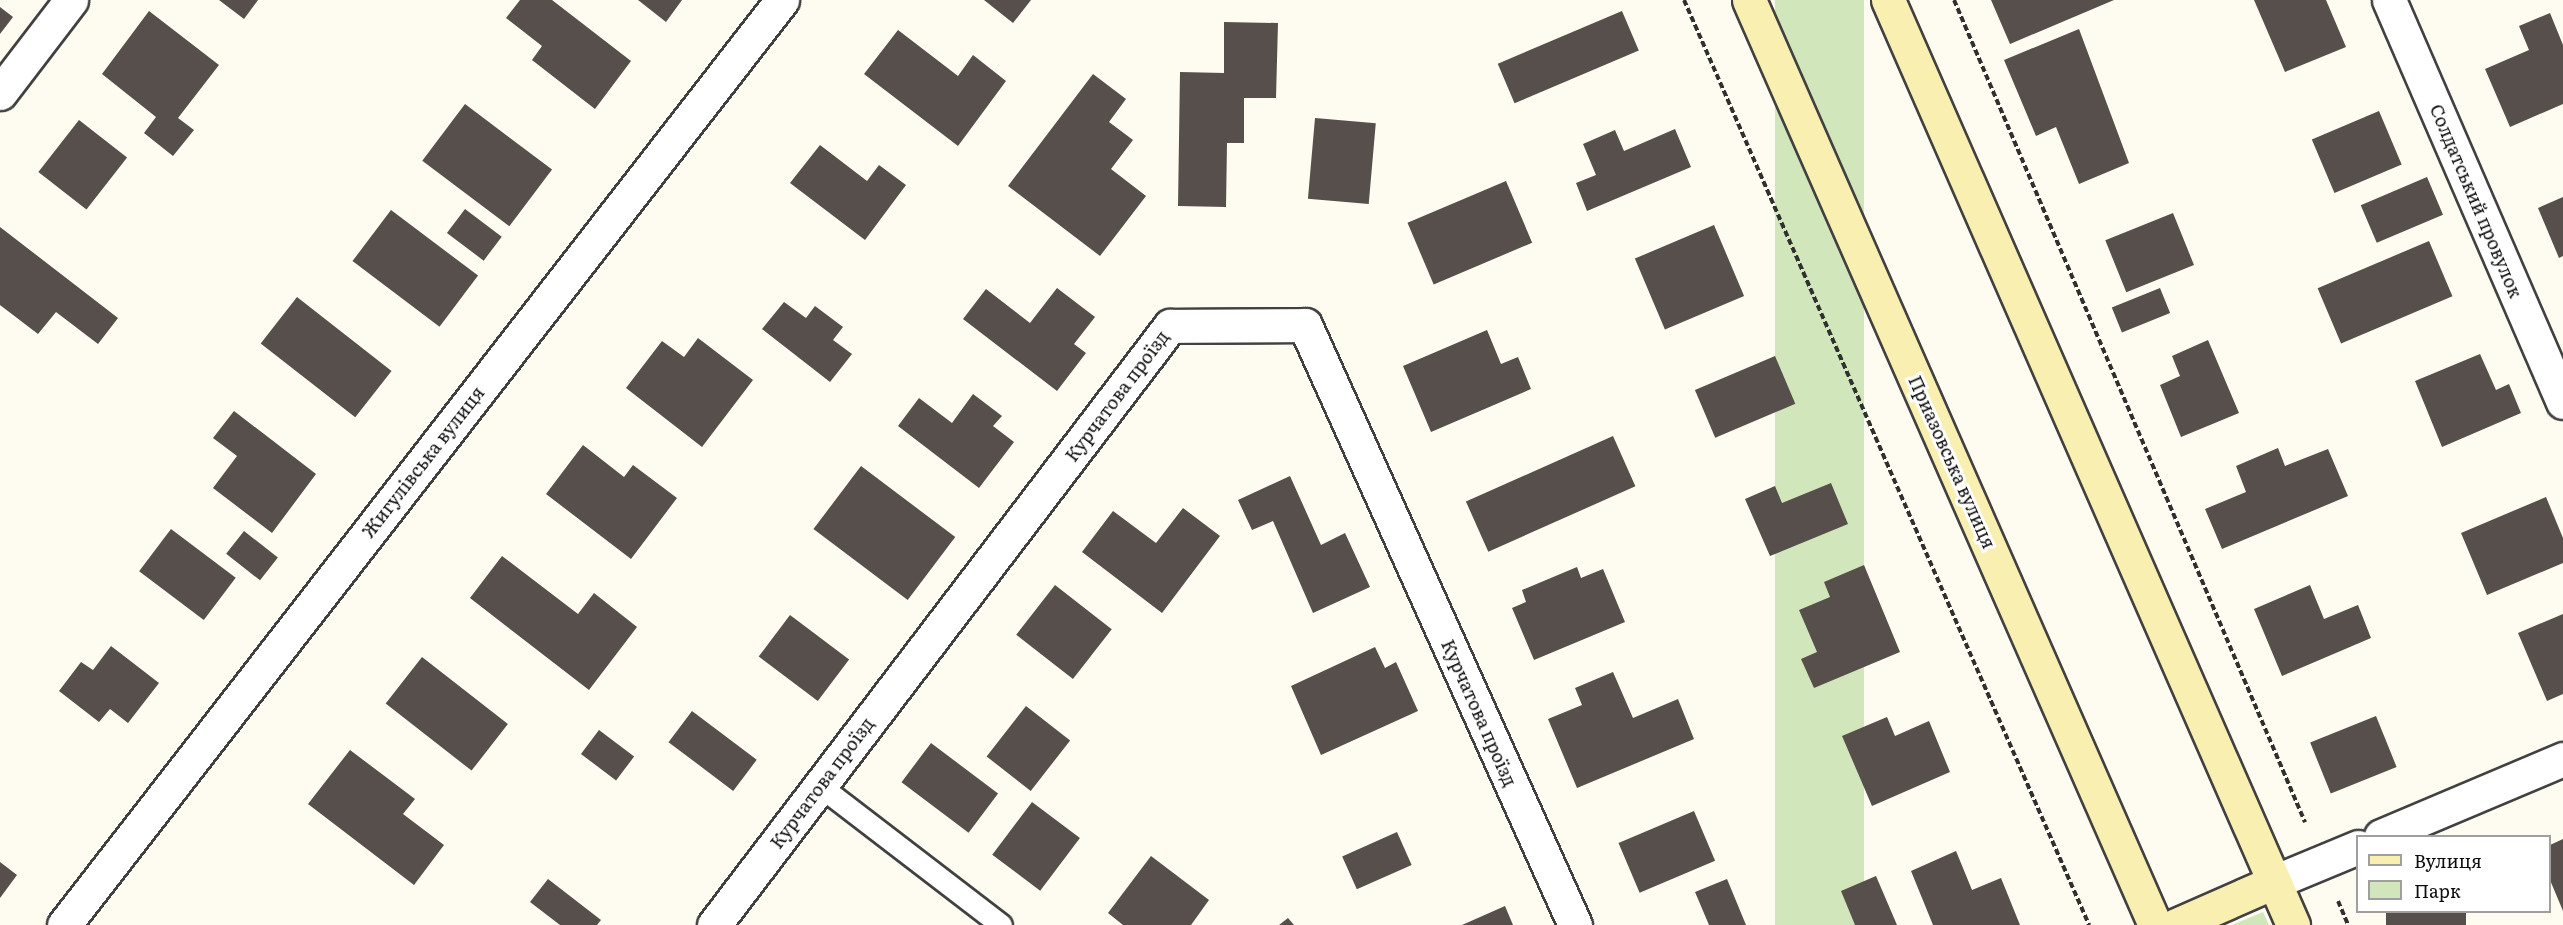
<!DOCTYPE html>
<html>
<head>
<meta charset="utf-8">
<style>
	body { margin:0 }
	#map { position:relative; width:2563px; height:925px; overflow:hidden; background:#fefbf0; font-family:Literata,serif }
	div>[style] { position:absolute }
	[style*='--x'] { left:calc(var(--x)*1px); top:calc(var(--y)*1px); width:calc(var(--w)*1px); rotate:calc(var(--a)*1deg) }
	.green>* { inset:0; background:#d2e6bc; transform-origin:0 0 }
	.building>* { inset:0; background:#564f4b; transform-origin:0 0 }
	.path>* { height:4px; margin-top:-2px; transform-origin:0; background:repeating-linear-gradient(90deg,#303030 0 6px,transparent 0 9px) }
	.roads { filter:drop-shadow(2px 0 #414141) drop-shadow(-2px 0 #414141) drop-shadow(0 2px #414141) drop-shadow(0 -2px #414141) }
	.lane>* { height:21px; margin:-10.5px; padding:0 10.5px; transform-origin:10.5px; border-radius:10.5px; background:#fff }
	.street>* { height:33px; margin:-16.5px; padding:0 16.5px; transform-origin:16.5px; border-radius:16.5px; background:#fff }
	.secondary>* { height:33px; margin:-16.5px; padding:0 16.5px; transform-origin:16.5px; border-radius:16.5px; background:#f9efb0 }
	span { translate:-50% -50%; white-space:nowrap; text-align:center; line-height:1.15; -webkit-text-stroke:6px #fff; paint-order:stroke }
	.street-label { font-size:18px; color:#0e0e0e }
	.legend { position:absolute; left:2356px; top:835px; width:195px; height:78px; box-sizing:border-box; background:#fff; border:2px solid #9f9f9f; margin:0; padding:8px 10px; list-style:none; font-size:18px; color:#0e0e0e }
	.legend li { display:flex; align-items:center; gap:12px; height:30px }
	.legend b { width:30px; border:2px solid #9f9f9f }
</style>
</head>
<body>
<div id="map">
	<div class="green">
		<i style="left:1775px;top:0;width:89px;height:986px"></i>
		<i style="clip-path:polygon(2263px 912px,2269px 925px,2232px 925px)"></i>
	</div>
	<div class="building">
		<i style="clip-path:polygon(219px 0,258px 0,244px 19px)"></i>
		<i style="clip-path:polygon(520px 0,552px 0,631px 61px,595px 109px,532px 60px,542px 46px,506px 18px)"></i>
		<i style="clip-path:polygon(638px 0,682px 0,666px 22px)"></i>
		<i style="clip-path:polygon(984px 0,1031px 0,1013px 23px)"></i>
		<i style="clip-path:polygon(1991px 0,2114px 0,2010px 44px)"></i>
		<i style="clip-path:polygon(2254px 0,2326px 0,2346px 47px,2285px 72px)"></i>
		<i style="clip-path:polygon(0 7px,13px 17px,0 34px)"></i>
		<i style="clip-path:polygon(149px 11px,219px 65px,178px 118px,194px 130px,173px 156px,144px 133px,156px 117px,102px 74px)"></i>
		<i style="left:1622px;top:11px;width:43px;height:135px;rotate:67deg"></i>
		<i style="clip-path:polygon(2550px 13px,2563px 45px,2563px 104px,2510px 127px,2485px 69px,2529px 50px,2519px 26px)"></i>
		<i style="clip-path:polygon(1224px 22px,1278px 23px,1276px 98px,1244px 98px,1244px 143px,1227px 143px,1226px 207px,1178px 206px,1180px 72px,1224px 73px)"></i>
		<i style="clip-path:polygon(2079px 29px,2129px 163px,2079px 184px,2056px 127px,2036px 136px,2004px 60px)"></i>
		<i style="clip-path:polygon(898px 30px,958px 76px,973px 55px,1006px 81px,958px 146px,864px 74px)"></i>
		<i style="clip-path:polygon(1093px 74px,1126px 99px,1109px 122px,1133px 140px,1111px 169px,1146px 196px,1100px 256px,1008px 186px)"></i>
		<i style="left:465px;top:104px;width:109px;height:71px;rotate:37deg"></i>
		<i style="left:2379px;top:111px;width:58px;height:73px;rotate:67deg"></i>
		<i style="left:1315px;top:118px;width:61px;height:81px;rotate:5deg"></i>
		<i style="left:79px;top:120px;width:61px;height:66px;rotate:38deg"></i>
		<i style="clip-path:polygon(1675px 129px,1691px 167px,1587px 211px,1576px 183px,1596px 175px,1583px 144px,1615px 130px,1624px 151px)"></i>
		<i style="clip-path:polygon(820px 145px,867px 181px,879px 165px,906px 185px,865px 240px,790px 183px)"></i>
		<i style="left:2427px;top:177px;width:41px;height:72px;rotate:67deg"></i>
		<i style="left:1506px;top:181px;width:67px;height:107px;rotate:67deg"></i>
		<i style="clip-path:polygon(2563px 197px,2563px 256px,2559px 258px,2538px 208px)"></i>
		<i style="left:465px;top:209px;width:46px;height:30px;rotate:37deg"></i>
		<i style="left:391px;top:210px;width:109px;height:64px;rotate:37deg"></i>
		<i style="left:2173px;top:213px;width:56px;height:73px;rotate:68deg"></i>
		<i style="left:1714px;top:225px;width:77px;height:86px;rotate:67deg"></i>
		<i style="clip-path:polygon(0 227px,118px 318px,98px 344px,56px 312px,38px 334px,0 305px)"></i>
		<i style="left:2429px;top:241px;width:60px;height:121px;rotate:67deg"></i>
		<i style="clip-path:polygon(1057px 288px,1095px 317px,1074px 344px,1086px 353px,1057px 391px,963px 319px,986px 289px,1030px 323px)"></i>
		<i style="left:2160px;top:288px;width:27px;height:52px;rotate:68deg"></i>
		<i style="left:297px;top:297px;width:120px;height:59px;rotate:38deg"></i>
		<i style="clip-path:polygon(784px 302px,806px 318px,815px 306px,843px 327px,833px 340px,852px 354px,830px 382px,762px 329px)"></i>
		<i style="clip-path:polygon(1487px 330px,1501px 364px,1518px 357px,1531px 389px,1431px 432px,1403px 366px)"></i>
		<i style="clip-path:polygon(698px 338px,753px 380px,702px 447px,626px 388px,662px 341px,684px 357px)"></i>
		<i style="clip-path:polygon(2208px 340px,2239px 413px,2181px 437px,2160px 385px,2180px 376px,2172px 356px)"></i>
		<i style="clip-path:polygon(2480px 354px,2496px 390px,2509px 384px,2521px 413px,2442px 447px,2415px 381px)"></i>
		<i style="left:1775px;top:356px;width:52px;height:87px;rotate:67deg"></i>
		<i style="clip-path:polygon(973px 394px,1002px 416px,993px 426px,1014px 442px,979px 488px,898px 426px,919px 398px,952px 423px)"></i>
		<i style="clip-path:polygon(234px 411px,316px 474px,272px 533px,213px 488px,237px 456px,213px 438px)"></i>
		<i style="left:1613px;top:436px;width:55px;height:161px;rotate:66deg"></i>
		<i style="clip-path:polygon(583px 445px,624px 477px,633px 465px,677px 498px,631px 559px,546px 494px)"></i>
		<i style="clip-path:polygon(2278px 448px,2285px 466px,2328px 449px,2348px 496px,2222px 549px,2205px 509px,2246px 492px,2236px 466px)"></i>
		<i style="left:861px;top:466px;width:118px;height:79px;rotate:37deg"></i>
		<i style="clip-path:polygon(1290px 476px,1321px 545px,1345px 533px,1370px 587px,1313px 613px,1273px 521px,1252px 530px,1238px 500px)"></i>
		<i style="clip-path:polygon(1831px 483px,1848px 524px,1770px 556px,1745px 499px,1775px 486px,1782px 503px)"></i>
		<i style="clip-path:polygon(2546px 497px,2563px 538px,2563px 563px,2487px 595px,2461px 533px)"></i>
		<i style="clip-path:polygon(1183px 508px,1220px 536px,1162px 613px,1082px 552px,1113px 511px,1156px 543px)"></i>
		<i style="left:171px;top:529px;width:81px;height:53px;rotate:37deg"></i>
		<i style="left:244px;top:531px;width:43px;height:29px;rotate:38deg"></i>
		<i style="clip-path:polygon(502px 556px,578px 614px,594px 593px,637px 627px,589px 690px,470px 598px)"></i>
		<i style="clip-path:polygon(1864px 565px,1900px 652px,1814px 688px,1801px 659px,1817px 652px,1799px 610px,1830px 597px,1824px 582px)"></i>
		<i style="clip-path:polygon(1577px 567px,1581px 578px,1603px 569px,1625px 622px,1534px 660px,1512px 608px,1526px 602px,1522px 590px)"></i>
		<i style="left:1055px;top:585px;width:72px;height:63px;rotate:38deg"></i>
		<i style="clip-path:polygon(2310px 585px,2324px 619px,2358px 605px,2371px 638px,2282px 676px,2254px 609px)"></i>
		<i style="clip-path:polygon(2563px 614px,2563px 694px,2547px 701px,2518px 633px)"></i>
		<i style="left:790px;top:615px;width:74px;height:52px;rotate:37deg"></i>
		<i style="clip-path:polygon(111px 646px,159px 683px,128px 723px,110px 709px,99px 722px,59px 691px,81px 662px,93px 670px)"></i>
		<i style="clip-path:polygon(1375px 647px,1385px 668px,1396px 662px,1418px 711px,1321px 755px,1291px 686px)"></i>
		<i style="left:422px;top:657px;width:109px;height:59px;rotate:38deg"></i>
		<i style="clip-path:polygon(1613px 672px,1633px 718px,1678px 699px,1694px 739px,1577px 788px,1548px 719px,1582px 705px,1575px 688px)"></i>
		<i style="left:1026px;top:706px;width:56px;height:64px;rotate:38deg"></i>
		<i style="left:692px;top:711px;width:81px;height:39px;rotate:37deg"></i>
		<i style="left:2376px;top:716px;width:55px;height:71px;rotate:68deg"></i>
		<i style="clip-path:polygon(1887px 717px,1895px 736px,1929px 721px,1950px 772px,1872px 806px,1842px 736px)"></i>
		<i style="left:599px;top:730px;width:44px;height:30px;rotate:37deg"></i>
		<i style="left:931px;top:743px;width:84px;height:49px;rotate:37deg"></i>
		<i style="clip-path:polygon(350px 750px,415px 799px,403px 814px,444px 845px,414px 885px,308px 804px)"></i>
		<i style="left:1032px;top:802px;width:60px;height:66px;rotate:37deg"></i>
		<i style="left:1694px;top:811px;width:54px;height:82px;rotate:67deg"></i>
		<i style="left:1397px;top:832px;width:36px;height:60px;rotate:66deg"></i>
		<i style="clip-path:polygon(2563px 839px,2563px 911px,2550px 880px,2550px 845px)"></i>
		<i style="clip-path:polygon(1956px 851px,1972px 890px,2001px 878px,2020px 925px,1933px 925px,1911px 871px)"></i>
		<i style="clip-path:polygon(1151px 856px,1209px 900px,1191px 925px,1123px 925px,1108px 913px)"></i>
		<i style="clip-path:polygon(0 862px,17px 875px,0 898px)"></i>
		<i style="clip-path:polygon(1876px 876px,1897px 925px,1855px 925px,1841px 891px)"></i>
		<i style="clip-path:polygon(548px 879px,601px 920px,597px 925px,560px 925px,530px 902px)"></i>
		<i style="clip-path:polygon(1727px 879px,1746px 925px,1709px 925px,1695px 892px)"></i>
		<i style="clip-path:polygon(1505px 906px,1513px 925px,1462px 925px)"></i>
		<i style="left:2386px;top:912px;width:80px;height:14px"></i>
		<i style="clip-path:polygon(1288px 918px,1294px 925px,1279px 925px)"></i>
	</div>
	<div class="path">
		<i style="--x:1684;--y:0;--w:1010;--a:66.35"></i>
		<i style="--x:1954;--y:0;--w:894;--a:66.88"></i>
		<i style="--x:2338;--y:901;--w:26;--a:67"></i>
	</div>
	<div class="roads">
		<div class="lane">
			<i style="--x:820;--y:786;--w:228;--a:37.5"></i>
		</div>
		<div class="street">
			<i style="--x:2389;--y:0;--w:438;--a:66.6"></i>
			<i style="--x:0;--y:93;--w:117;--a:-52.6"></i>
			<i style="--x:2381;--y:836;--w:198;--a:-22.9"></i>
			<i style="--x:2274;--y:882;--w:91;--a:-22.6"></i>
			<i style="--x:64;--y:925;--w:1171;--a:-52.18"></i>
			<i style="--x:714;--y:925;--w:753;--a:-52.72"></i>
			<i style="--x:1170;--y:326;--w:135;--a:-0.4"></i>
			<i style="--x:1305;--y:325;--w:658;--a:65.77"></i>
		</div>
		<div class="secondary">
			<i style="--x:1749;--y:0;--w:1010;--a:66.3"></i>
			<i style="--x:1888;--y:0;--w:1010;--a:66.35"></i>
			<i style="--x:2176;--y:925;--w:107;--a:-23.7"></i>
		</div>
	</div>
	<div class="street-label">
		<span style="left:2476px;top:201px;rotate:67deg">Солдатський провулок</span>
		<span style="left:1117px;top:396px;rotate:-53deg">Курчатова проїзд</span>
		<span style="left:423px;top:462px;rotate:-52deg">Жигулівська вулиця</span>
		<span style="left:1952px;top:462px;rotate:66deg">Приазовська вулиця</span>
		<span style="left:1479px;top:713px;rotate:66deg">Курчатова проїзд</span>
		<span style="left:822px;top:783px;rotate:-53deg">Курчатова проїзд</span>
	</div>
	<ul class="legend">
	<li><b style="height:8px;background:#f9efb0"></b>Вулиця</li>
	<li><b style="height:16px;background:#d2e6bc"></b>Парк</li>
	</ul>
</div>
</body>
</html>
